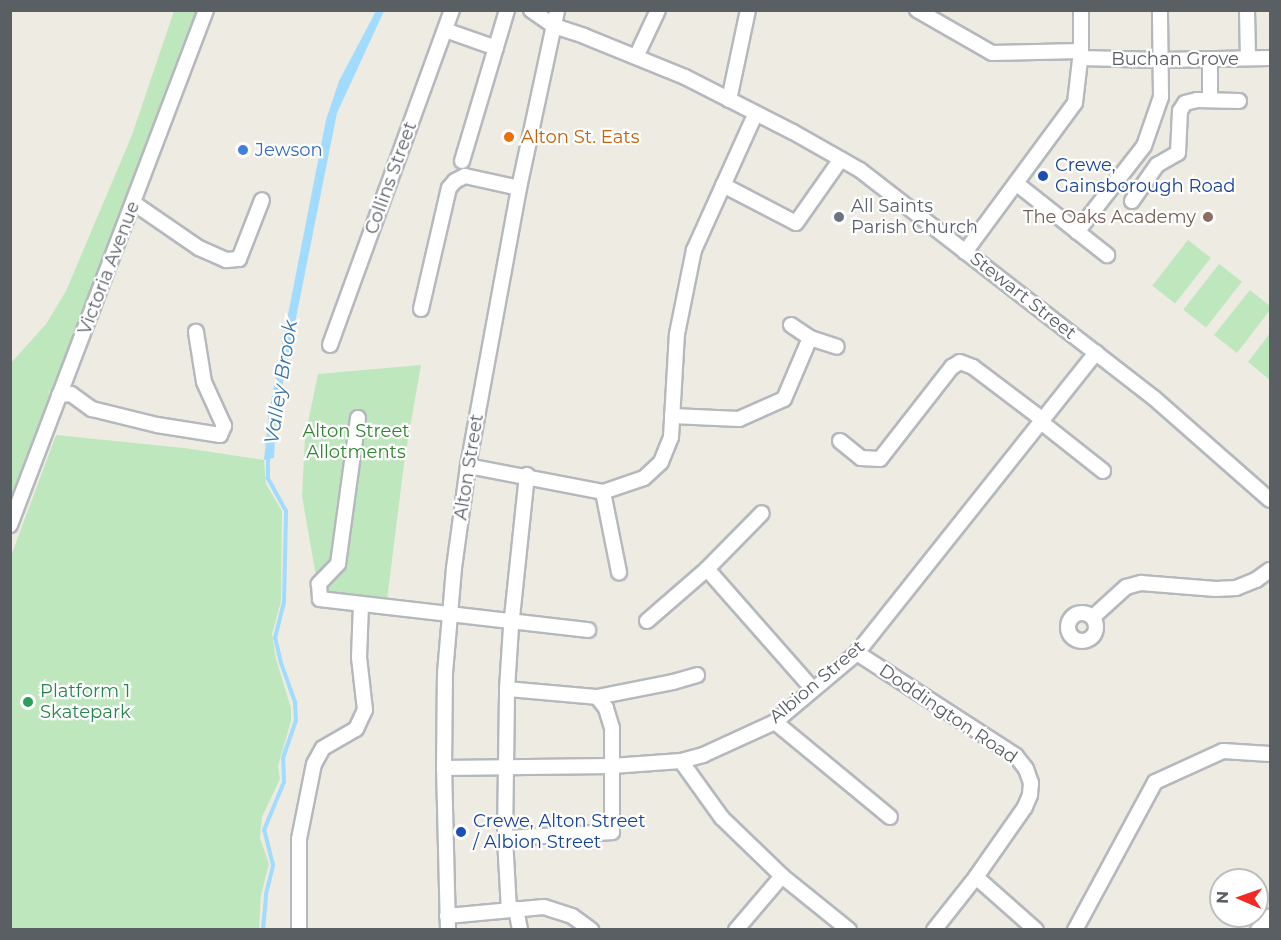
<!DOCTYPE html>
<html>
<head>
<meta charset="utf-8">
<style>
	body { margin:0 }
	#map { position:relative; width:1281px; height:940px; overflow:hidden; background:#eeebe2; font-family:Montserrat,sans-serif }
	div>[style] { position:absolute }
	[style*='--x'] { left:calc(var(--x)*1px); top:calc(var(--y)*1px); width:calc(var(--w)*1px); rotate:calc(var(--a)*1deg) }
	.green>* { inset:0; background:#bfe7bd; transform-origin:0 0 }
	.water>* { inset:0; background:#a1dbff }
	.stream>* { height:4px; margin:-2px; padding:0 2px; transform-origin:2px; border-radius:2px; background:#a1dbff }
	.roads { filter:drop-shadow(2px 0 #b5b9bd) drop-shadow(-2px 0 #b5b9bd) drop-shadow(0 2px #b5b9bd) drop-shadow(0 -2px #b5b9bd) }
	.minor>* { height:14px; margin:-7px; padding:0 7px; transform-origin:7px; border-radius:7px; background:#fff }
	.minor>.ring { margin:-7px; padding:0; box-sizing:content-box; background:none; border:14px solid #fff; border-radius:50% }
	.dots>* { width:16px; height:16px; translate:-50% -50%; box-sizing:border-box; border:3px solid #fff; border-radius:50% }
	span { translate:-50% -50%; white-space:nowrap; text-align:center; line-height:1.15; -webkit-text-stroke:4.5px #fff; paint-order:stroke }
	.street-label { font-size:18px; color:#5a5f64 }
	.food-label { font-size:18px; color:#c56008 }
	.left { translate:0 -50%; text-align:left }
	.shop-label { font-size:18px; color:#366cbe }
	.transit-label { font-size:18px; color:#164399 }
	.worship-label { font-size:18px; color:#5b616d }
	.education-label { font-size:18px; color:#785e54 }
	.right { translate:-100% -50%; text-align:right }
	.park-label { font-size:18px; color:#308530 }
	.leisure-label { font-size:18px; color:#27864d }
	.water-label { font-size:20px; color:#3776ad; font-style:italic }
	.frame { position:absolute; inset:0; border:12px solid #5a5f64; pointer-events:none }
	.north { position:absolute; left:1209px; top:868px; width:60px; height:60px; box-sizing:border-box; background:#fff; border:2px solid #bdbfc1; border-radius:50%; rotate:272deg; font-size:16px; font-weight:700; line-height:24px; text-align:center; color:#5a5f64 }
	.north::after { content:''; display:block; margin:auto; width:21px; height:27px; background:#f22a25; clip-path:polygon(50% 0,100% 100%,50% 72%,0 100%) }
</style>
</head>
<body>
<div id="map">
	<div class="green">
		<i style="clip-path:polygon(174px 11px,201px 11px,54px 389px,49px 391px,51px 402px,11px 510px,11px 363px,46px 324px,66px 291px,132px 135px)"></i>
		<i style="left:1188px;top:240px;width:29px;height:58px;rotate:38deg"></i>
		<i style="left:1219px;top:264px;width:29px;height:58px;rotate:38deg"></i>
		<i style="clip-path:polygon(1250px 290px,1270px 306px,1270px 310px,1237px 353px,1214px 335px)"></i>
		<i style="clip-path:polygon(1270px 333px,1270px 380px,1248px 362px)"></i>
		<i style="clip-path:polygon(421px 365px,405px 456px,386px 608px,320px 599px,302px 496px,305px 437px,318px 374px)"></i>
		<i style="clip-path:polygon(56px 435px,184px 448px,264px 460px,266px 484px,282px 511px,281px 601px,272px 634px,276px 659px,291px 708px,291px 721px,278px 766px,280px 779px,262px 817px,260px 838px,269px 864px,261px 895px,259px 929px,11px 929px,11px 556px)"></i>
	</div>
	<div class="water">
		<i style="clip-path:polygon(376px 11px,384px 11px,337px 113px,276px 418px,274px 458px,264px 460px,269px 412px,326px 120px,339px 81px)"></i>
	</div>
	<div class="stream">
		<i style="--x:263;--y:930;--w:36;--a:-85"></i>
		<i style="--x:266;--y:894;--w:30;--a:-76"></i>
		<i style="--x:273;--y:865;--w:36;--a:-104"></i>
		<i style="--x:264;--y:830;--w:52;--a:-67.4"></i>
		<i style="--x:284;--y:782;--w:24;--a:-92"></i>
		<i style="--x:283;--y:758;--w:39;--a:-71"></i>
		<i style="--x:296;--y:721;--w:19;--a:-93"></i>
		<i style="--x:295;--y:702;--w:41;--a:-109.7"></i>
		<i style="--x:281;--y:663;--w:26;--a:-103"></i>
		<i style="--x:275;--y:638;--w:37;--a:-76"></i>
		<i style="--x:284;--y:602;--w:91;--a:-88.7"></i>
		<i style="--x:286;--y:511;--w:38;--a:-119"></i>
		<i style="--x:268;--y:478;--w:24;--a:-90"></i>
	</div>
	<div class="roads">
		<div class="minor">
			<i style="--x:531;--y:10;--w:28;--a:35"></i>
			<i style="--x:554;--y:26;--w:32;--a:18"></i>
			<i style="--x:584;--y:36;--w:109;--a:22.1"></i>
			<i style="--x:685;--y:77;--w:121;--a:27"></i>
			<i style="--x:793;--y:132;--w:77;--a:29.6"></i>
			<i style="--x:860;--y:170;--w:372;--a:37.8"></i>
			<i style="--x:1154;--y:398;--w:154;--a:41.3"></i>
			<i style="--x:917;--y:10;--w:86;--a:29.8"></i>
			<i style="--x:992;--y:53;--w:89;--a:-1.3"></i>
			<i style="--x:1247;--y:10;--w:48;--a:88.8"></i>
			<i style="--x:445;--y:30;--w:54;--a:19.4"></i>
			<i style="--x:636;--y:57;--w:52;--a:-64.9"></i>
			<i style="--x:1080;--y:58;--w:81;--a:1.4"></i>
			<i style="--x:1161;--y:60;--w:109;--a:-1.1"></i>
			<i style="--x:1210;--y:59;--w:41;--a:90"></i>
			<i style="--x:729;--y:100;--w:92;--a:-78.1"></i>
			<i style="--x:462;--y:161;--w:158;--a:-73.4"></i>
			<i style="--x:1017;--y:184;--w:115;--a:38.3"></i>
			<i style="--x:723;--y:185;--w:82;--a:27.5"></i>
			<i style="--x:796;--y:223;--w:78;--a:-54.9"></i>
			<i style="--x:1132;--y:201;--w:44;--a:-55.2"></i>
			<i style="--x:1157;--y:165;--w:24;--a:-30"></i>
			<i style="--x:1178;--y:153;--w:42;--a:-87.3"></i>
			<i style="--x:1180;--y:111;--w:9;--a:-58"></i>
			<i style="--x:1185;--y:103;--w:12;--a:-14"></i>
			<i style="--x:1197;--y:100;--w:42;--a:1.4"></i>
			<i style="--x:135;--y:204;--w:78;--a:34.5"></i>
			<i style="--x:199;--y:248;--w:30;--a:24"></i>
			<i style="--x:226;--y:260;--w:13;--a:-4"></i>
			<i style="--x:239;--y:259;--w:63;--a:-68.7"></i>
			<i style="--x:1077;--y:232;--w:109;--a:-52.1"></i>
			<i style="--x:1144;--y:146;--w:52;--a:-70.9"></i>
			<i style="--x:1161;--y:97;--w:87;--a:-90.7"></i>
			<i style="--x:965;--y:252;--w:185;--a:-53.6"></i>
			<i style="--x:1075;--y:103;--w:52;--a:-83.4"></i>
			<i style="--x:1081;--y:51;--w:41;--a:-90"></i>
			<i style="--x:421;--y:309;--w:124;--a:-77"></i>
			<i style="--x:449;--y:188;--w:9;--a:-49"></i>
			<i style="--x:455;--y:181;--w:11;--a:-27"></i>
			<i style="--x:465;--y:176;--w:55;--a:12.5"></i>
			<i style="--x:791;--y:325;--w:23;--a:34"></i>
			<i style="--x:810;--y:338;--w:28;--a:18"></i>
			<i style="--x:330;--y:345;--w:357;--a:-70"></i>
			<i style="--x:59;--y:395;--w:12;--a:-5"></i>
			<i style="--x:71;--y:394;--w:26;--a:36"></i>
			<i style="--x:92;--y:409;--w:67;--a:13.8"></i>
			<i style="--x:157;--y:425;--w:64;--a:9"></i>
			<i style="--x:220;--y:435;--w:10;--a:-66"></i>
			<i style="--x:224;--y:426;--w:48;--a:-114.4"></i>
			<i style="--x:204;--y:382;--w:51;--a:-99.1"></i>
			<i style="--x:672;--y:416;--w:67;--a:2.6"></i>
			<i style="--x:739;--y:419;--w:49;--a:-24"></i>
			<i style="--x:784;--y:399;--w:66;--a:-66.9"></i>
			<i style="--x:358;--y:418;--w:147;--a:97.8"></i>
			<i style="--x:338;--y:564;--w:28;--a:134"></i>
			<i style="--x:319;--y:584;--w:15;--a:86"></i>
			<i style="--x:320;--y:599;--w:270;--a:6.6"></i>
			<i style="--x:1041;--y:422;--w:79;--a:38.3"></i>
			<i style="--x:840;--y:441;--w:27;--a:39"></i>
			<i style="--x:861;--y:458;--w:19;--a:3"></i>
			<i style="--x:880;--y:459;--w:117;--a:-52"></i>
			<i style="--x:952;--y:367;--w:9;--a:-32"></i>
			<i style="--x:960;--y:362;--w:14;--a:21"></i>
			<i style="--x:973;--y:367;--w:88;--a:37.1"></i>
			<i style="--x:468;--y:466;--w:137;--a:10.9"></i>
			<i style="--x:603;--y:492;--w:43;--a:-18.9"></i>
			<i style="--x:644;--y:478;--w:23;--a:-43"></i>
			<i style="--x:661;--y:462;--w:27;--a:-68"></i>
			<i style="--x:671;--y:437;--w:103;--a:-86.7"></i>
			<i style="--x:677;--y:334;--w:86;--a:-78.6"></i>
			<i style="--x:694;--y:250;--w:150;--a:-65.7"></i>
			<i style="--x:603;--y:492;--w:82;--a:78.7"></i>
			<i style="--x:10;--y:525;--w:551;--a:-69.16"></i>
			<i style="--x:707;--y:569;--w:159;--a:48.6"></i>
			<i class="ring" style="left:1068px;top:613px;width:14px;height:14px"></i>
			<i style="--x:1093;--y:617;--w:45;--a:-42.3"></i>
			<i style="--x:1126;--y:587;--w:16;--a:-15"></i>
			<i style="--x:1141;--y:583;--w:75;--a:4.6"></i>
			<i style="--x:1216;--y:589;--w:20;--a:-3"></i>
			<i style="--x:1236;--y:588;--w:22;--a:-22"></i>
			<i style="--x:1256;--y:580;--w:17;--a:-36"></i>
			<i style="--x:647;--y:621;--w:79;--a:-40.9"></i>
			<i style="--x:707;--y:569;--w:78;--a:-45.5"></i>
			<i style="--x:857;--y:653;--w:189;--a:32.9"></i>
			<i style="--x:1016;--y:756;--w:16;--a:52"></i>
			<i style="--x:1026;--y:769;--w:15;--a:70"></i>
			<i style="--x:1031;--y:783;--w:12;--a:95"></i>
			<i style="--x:1030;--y:795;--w:13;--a:113"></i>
			<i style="--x:1025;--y:807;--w:85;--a:125"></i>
			<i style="--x:976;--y:877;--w:68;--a:128.4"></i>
			<i style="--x:597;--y:697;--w:77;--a:-11.2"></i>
			<i style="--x:673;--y:682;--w:25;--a:-16"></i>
			<i style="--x:775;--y:722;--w:149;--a:39.6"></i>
			<i style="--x:681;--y:761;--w:70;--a:54.3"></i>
			<i style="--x:722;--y:818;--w:83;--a:44"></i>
			<i style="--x:782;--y:876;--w:86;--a:38.9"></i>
			<i style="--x:444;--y:768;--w:168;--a:-0.7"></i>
			<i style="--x:612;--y:766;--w:69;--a:-4.1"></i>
			<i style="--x:681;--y:761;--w:23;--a:-15"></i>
			<i style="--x:703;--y:755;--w:79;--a:-24.6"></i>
			<i style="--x:775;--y:722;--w:107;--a:-40.1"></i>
			<i style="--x:857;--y:653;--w:384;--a:-51.5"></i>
			<i style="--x:505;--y:838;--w:107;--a:-3.2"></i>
			<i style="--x:612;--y:832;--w:104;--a:-90"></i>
			<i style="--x:612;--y:728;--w:21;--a:-107"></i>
			<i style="--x:606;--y:708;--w:14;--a:-129"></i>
			<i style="--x:597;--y:697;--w:90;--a:-174.9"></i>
			<i style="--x:976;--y:877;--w:80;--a:41.5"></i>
			<i style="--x:516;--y:909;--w:21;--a:79"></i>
			<i style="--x:509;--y:910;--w:72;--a:-93.2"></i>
			<i style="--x:505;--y:838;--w:149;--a:-89.2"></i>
			<i style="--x:507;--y:689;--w:62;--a:-86.3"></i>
			<i style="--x:511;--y:627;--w:153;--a:-84"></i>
			<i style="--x:447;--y:916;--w:97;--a:-5.3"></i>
			<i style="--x:544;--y:907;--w:29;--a:18"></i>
			<i style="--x:572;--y:916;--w:24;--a:36"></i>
			<i style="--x:299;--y:930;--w:91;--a:-90"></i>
			<i style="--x:299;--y:839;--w:76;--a:-78.7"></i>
			<i style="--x:314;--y:764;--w:18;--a:-61"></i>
			<i style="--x:323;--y:748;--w:38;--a:-30"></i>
			<i style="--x:356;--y:729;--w:21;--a:-65"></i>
			<i style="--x:365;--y:710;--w:53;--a:-96.5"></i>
			<i style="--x:359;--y:657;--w:52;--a:-87.8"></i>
			<i style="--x:448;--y:930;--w:162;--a:-91.4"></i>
			<i style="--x:444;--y:768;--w:95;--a:-89.4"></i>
			<i style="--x:445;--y:673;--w:105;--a:-85.1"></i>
			<i style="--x:454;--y:568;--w:103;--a:-82.2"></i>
			<i style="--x:468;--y:466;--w:283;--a:-79.6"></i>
			<i style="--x:519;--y:188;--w:182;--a:-77.9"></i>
			<i style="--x:736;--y:930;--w:71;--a:-49.6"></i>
			<i style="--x:1075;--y:930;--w:168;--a:-61.6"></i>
			<i style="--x:1155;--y:782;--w:75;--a:-24.5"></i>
			<i style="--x:1223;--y:751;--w:47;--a:3.7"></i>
			<i style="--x:1258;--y:930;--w:18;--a:-49"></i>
		</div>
	</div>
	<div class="dots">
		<i style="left:509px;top:137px;background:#e8710a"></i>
		<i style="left:243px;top:150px;background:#3f7fe0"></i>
		<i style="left:1043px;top:176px;background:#1a4fb4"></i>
		<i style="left:839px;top:217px;background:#6b7280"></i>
		<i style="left:1208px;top:217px;background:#8d6e63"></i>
		<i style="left:28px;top:702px;background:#2e9e5b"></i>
		<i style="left:461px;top:832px;background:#1a4fb4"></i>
	</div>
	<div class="street-label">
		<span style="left:1175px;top:59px">Buchan Grove</span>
		<span style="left:391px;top:178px;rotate:-70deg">Collins Street</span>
		<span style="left:109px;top:268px;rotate:-69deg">Victoria Avenue</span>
		<span style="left:1023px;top:296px;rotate:38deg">Stewart Street</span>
		<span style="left:469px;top:467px;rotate:-81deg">Alton Street</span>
		<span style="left:817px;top:682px;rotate:-40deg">Albion Street</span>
		<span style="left:948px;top:714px;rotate:34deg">Doddington Road</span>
	</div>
	<div class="food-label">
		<span class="left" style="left:521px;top:137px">Alton St. Eats</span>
	</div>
	<div class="shop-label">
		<span class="left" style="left:255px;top:150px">Jewson</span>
	</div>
	<div class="transit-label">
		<span class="left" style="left:1055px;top:176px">Crewe,<br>Gainsborough Road</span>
		<span class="left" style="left:473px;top:832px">Crewe, Alton Street<br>/ Albion Street</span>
	</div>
	<div class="worship-label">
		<span class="left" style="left:851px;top:217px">All Saints<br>Parish Church</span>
	</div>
	<div class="education-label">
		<span class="right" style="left:1196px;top:217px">The Oaks Academy</span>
	</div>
	<div class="park-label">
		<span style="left:356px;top:442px">Alton Street<br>Allotments</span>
	</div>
	<div class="leisure-label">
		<span class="left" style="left:40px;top:702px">Platform 1<br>Skatepark</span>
	</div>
	<div class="water-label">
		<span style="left:281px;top:382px;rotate:-81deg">Valley Brook</span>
	</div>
	<div class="frame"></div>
	<div class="north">N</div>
</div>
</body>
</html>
